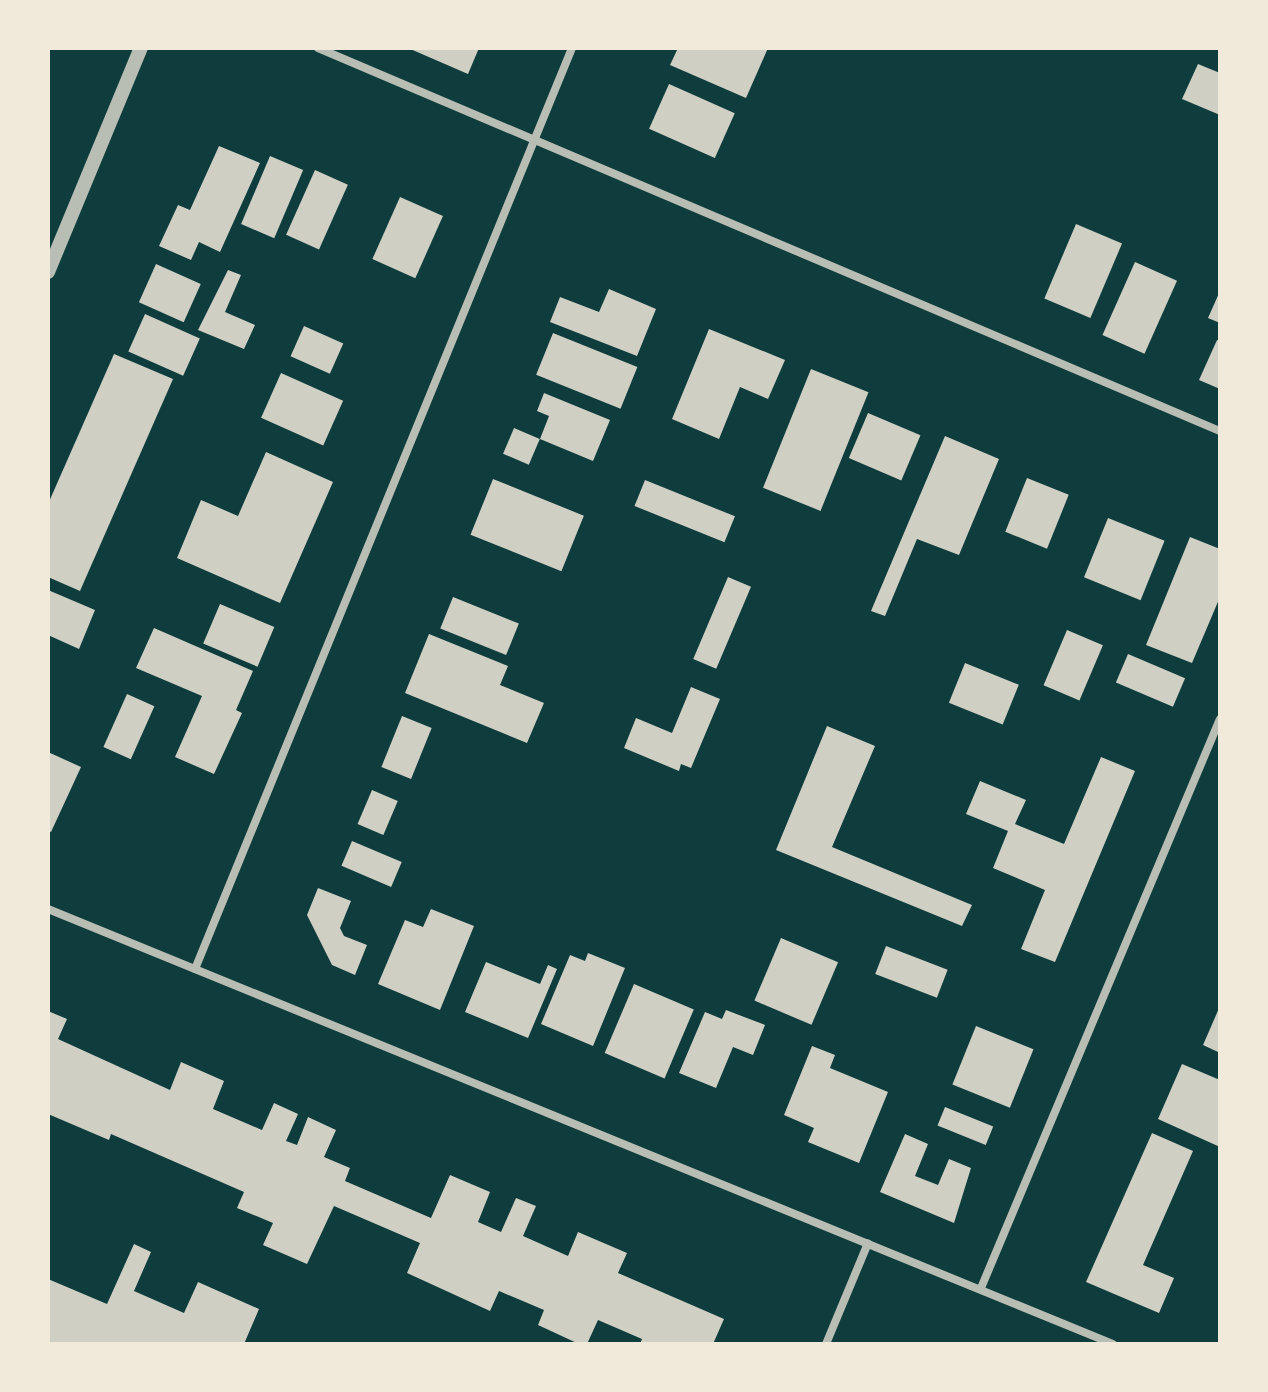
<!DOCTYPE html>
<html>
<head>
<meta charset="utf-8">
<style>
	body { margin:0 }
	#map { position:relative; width:1268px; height:1392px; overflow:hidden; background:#0f3d3e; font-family:Raleway,sans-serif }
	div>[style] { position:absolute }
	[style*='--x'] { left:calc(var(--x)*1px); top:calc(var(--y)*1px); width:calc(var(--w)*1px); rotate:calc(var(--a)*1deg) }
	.building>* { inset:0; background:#cfcfc3; transform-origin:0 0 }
	.minor>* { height:8px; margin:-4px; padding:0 4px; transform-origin:4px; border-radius:4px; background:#b8beb3 }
	.tertiary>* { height:14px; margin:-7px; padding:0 7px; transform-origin:7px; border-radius:7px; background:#b8beb3 }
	span { translate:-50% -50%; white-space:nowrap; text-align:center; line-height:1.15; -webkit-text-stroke:8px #f1e9da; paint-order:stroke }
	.frame { position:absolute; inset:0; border:50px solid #f1e9da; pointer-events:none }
</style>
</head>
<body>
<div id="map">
	<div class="building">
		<i style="clip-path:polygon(408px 48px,479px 48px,468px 74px)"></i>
		<i style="clip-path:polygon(678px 48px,768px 48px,746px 98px,670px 65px)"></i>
		<i style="clip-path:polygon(1198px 64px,1220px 73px,1220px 115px,1182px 99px)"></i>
		<i style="left:669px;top:84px;width:72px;height:49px;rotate:24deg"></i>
		<i style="clip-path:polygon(219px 146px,260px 163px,220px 252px,199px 242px,191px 260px,159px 246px,178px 205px,190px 210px)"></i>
		<i style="left:270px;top:156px;width:36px;height:74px;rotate:23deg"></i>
		<i style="left:315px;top:170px;width:36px;height:71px;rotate:24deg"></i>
		<i style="left:400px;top:197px;width:47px;height:68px;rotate:24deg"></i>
		<i style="left:1076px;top:224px;width:50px;height:81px;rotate:23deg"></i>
		<i style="left:1135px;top:262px;width:46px;height:80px;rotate:24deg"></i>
		<i style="left:156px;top:264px;width:49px;height:42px;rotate:24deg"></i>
		<i style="clip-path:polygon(228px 270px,241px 275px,225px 312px,255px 325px,244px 349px,198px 330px)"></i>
		<i style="clip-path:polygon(609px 289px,656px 309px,637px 356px,550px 322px,560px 297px,599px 312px)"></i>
		<i style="clip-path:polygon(1220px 291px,1220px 323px,1208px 318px)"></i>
		<i style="left:145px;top:314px;width:60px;height:41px;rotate:24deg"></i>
		<i style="left:304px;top:326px;width:43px;height:33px;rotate:24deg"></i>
		<i style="clip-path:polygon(709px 329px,785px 360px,768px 399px,740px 387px,719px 439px,672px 419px)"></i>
		<i style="left:553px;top:333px;width:91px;height:45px;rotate:22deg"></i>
		<i style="clip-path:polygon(1217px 340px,1220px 341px,1220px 389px,1199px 380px)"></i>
		<i style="clip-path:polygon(114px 354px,173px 379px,80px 591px,48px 577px,48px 504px)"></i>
		<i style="left:811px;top:369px;width:62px;height:128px;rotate:22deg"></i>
		<i style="left:281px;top:373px;width:68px;height:49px;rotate:24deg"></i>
		<i style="clip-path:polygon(544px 393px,610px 420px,593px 461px,540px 439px,549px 416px,537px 411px)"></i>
		<i style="left:868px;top:413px;width:57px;height:49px;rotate:23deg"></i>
		<i style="left:514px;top:428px;width:28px;height:28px;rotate:23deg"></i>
		<i style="clip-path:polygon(945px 436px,999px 459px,959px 555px,917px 539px,885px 616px,871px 611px)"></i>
		<i style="clip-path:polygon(266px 452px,333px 482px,280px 603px,177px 558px,201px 500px,238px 516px)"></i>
		<i style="left:1027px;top:478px;width:45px;height:58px;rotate:22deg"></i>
		<i style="left:493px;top:479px;width:98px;height:60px;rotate:22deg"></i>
		<i style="left:645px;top:480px;width:97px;height:28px;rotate:22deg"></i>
		<i style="left:1108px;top:518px;width:61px;height:64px;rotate:22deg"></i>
		<i style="clip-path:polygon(1190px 537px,1220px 549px,1220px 597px,1192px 663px,1146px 645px)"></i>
		<i style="left:728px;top:577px;width:25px;height:89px;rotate:23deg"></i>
		<i style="clip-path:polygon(48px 590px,95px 610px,79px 649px,48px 635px)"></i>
		<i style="left:453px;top:597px;width:71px;height:34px;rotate:22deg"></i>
		<i style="left:220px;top:604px;width:59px;height:43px;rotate:23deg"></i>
		<i style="clip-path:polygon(154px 628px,253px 671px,236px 710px,242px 713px,214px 774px,175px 757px,202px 696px,136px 668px)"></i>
		<i style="left:1067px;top:630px;width:39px;height:60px;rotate:23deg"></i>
		<i style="clip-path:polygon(429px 634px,508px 666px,500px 685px,544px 703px,527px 743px,405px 693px)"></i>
		<i style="left:1128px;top:654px;width:62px;height:31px;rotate:23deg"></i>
		<i style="left:965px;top:663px;width:58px;height:43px;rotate:22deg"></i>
		<i style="clip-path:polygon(691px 687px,720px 699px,691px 768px,681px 764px,679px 771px,624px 748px,636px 718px,672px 733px)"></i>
		<i style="left:127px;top:694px;width:30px;height:58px;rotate:24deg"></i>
		<i style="left:402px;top:716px;width:32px;height:55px;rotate:22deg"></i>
		<i style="clip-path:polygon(827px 726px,875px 746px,832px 847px,972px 905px,962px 926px,776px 850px)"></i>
		<i style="clip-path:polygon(48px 752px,81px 767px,51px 832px,48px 831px)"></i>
		<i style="clip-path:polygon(1101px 757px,1135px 771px,1055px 962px,1021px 949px,1045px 890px,993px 868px,1008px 831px,966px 814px,980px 781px,1026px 800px,1015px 824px,1064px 844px)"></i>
		<i style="left:372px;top:790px;width:28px;height:37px;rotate:23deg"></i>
		<i style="left:352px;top:841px;width:54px;height:27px;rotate:23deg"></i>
		<i style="clip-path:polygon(318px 888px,351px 901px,340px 928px,344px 936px,367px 945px,355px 975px,332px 965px,307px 915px)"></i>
		<i style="clip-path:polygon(431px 909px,474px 926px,440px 1010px,378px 984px,405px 920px,423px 927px)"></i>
		<i style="left:781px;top:938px;width:62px;height:68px;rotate:23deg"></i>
		<i style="left:886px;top:946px;width:66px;height:30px;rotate:21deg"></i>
		<i style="clip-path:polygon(588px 953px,625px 968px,593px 1046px,541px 1024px,570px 955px,585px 961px)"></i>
		<i style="clip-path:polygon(486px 962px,540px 984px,548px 965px,557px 969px,528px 1038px,465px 1012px)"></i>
		<i style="left:634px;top:984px;width:65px;height:75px;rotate:23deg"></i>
		<i style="clip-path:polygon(1220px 1006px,1220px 1048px,1218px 1052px,1203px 1045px)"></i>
		<i style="clip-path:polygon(726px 1010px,765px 1025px,753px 1055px,733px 1047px,716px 1088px,679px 1073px,705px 1012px,722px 1019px)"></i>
		<i style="clip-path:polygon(48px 1011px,67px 1019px,58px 1039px,170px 1090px,181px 1062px,224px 1081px,213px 1109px,262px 1130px,274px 1103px,298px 1114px,286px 1141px,297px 1145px,308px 1117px,336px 1130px,324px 1157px,350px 1168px,345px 1181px,431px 1218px,450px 1175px,490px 1192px,478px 1222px,501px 1232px,516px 1198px,536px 1206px,523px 1236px,568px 1256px,578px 1232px,627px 1253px,618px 1273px,724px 1319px,713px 1344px,640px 1344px,642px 1339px,598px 1320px,587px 1344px,579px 1344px,538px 1325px,544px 1310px,499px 1291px,490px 1311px,407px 1273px,420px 1243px,334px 1206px,307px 1264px,263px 1245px,273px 1223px,237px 1208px,244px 1192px,111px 1134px,109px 1140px,48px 1114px)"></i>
		<i style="left:976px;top:1026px;width:62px;height:63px;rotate:22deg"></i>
		<i style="clip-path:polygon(812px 1046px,835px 1055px,830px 1068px,888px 1092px,859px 1163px,808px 1142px,814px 1128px,784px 1115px)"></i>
		<i style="clip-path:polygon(1182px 1064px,1220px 1080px,1220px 1147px,1158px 1119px)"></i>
		<i style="left:945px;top:1107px;width:52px;height:20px;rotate:22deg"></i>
		<i style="clip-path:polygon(1152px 1133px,1193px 1151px,1143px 1265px,1174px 1278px,1159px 1313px,1086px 1282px)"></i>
		<i style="clip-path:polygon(905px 1134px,928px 1144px,915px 1176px,938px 1185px,949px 1159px,971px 1168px,954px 1223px,880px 1192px)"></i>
		<i style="clip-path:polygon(134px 1244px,151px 1252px,134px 1291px,184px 1313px,198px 1282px,259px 1309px,244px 1344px,48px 1344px,48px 1279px,107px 1304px)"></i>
	</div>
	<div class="minor">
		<i style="--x:318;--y:48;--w:980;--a:23.01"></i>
		<i style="--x:48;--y:909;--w:1150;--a:22.22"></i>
		<i style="--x:195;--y:969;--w:995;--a:-67.74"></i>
		<i style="--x:981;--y:1288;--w:617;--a:-67.22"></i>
		<i style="--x:826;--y:1344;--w:109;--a:-67.4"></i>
	</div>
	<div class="tertiary">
		<i style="--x:48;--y:272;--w:243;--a:-67.5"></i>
	</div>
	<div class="frame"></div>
</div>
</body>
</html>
